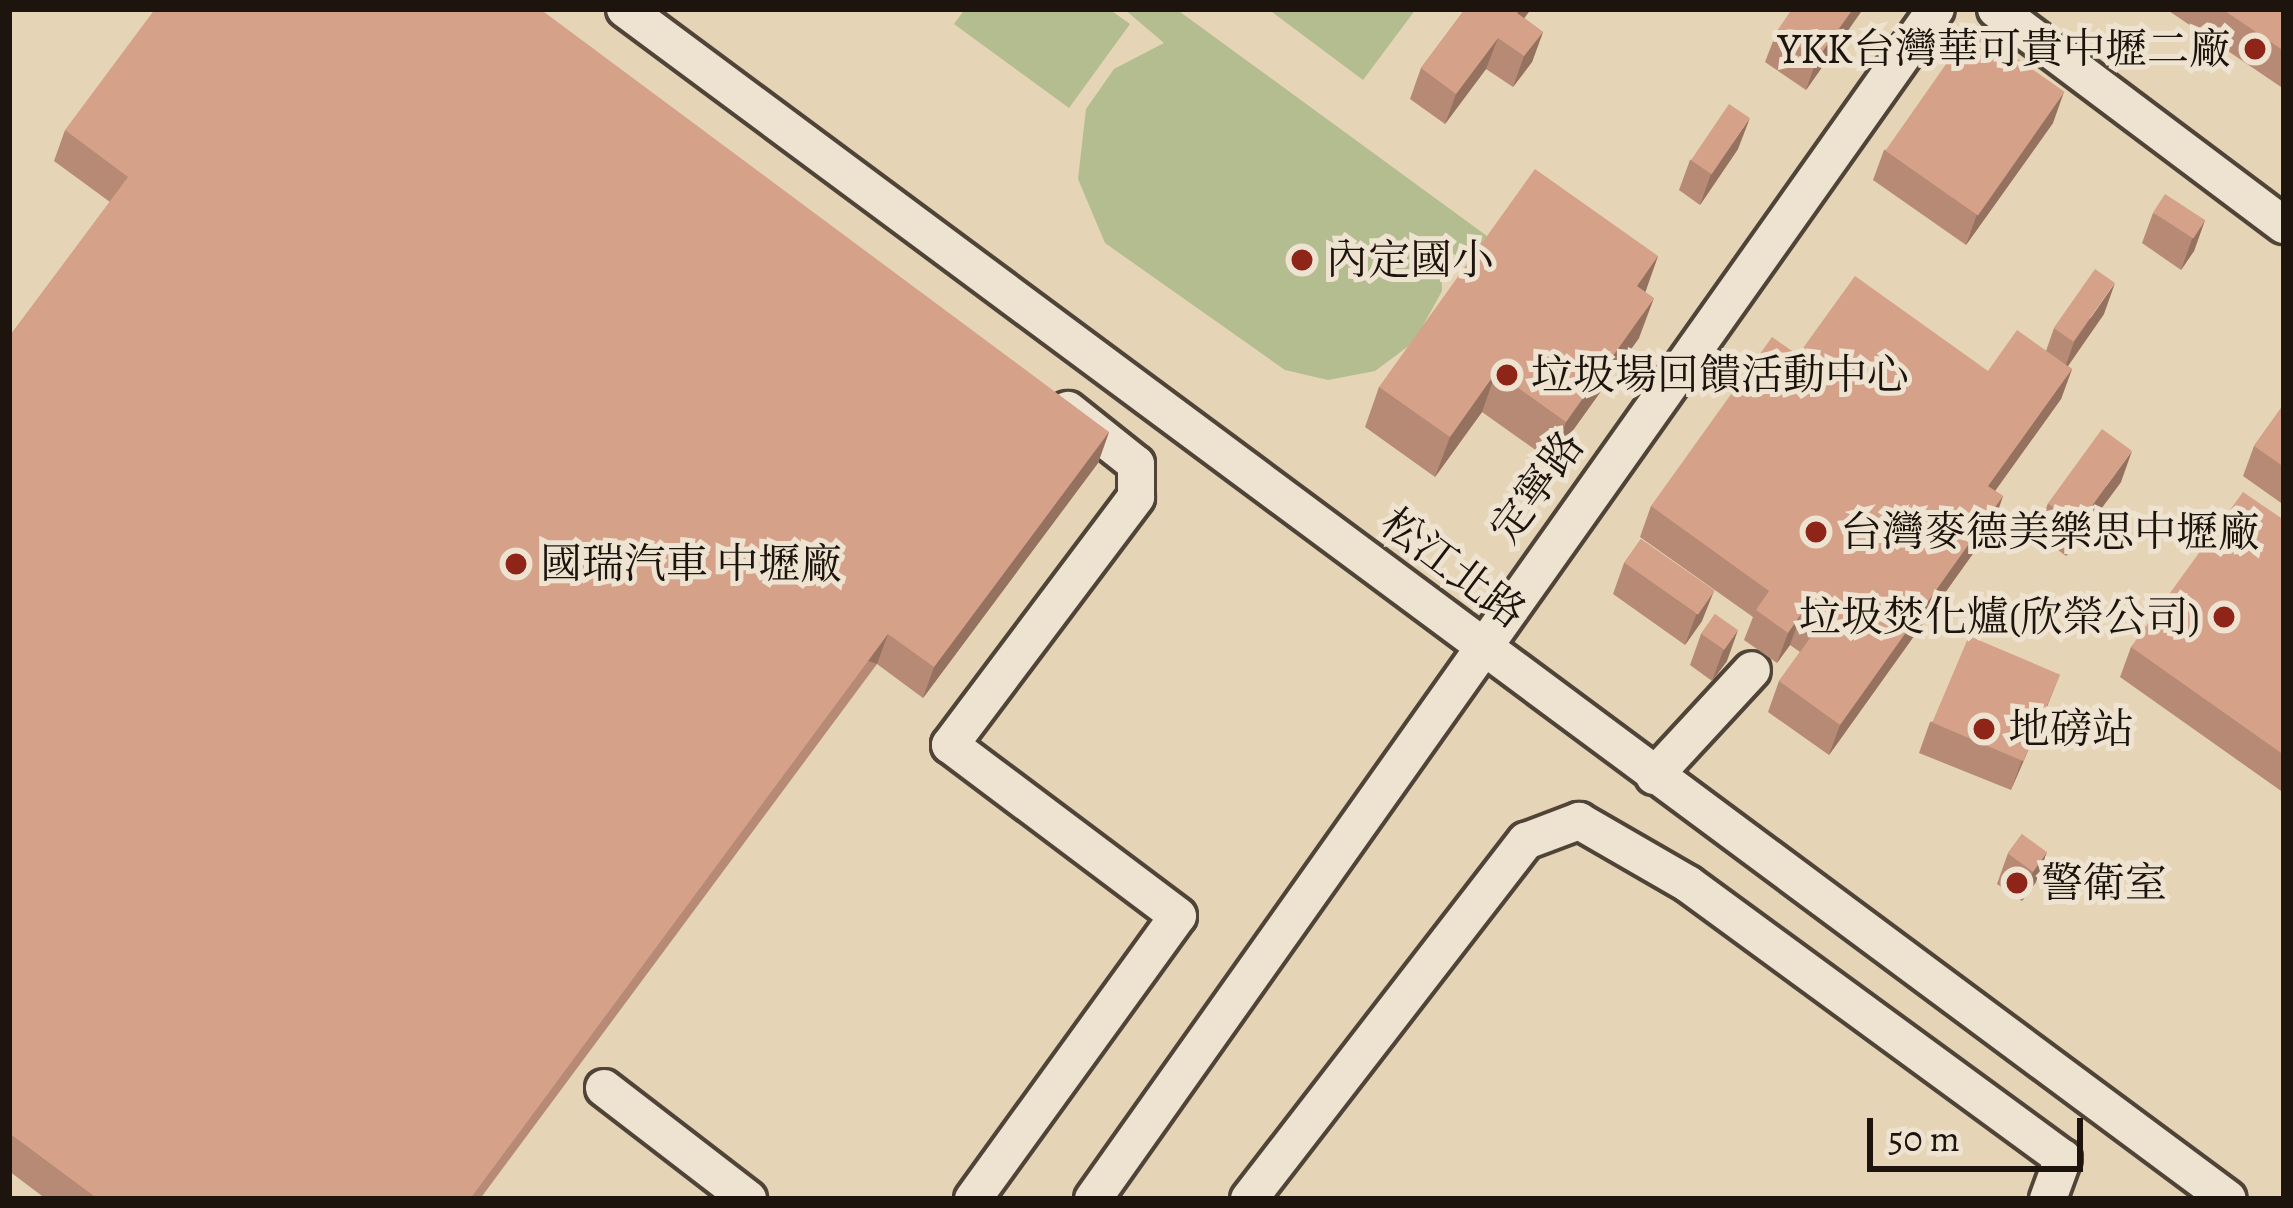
<!DOCTYPE html>
<html>
<head>
<meta charset="utf-8">
<style>
	body { margin:0 }
	#map { position:relative; width:2293px; height:1208px; overflow:hidden; background:#e5d4b6; font-family:Alegreya,"Noto Serif TC",serif }
	div>[style] { position:absolute }
	[style*='--x'] { left:calc(var(--x)*1px); top:calc(var(--y)*1px); width:calc(var(--w)*1px); rotate:calc(var(--a)*1deg) }
	.green>* { inset:0; background:#b4bd8f }
	.roads { filter:drop-shadow(3px 0 #504438) drop-shadow(-3px 0 #504438) drop-shadow(0 3px #504438) drop-shadow(0 -3px #504438) }
	.minor>* { height:36px; margin:-18px; padding:0 18px; transform-origin:18px; border-radius:18px; background:#eee3d0 }
	.wall>* { inset:0; background:#b78a75 }
	.shaded-wall>* { inset:0; background:#95715f; transform-origin:0 0 }
	.building>* { inset:0; background:#d5a188; transform-origin:0 0 }
	.dots>* { width:33px; height:33px; translate:-50% -50%; box-sizing:border-box; border:6px solid #eee3d0; border-radius:50% }
	span { translate:-50% -50%; white-space:nowrap; text-align:center; line-height:1.15; -webkit-text-stroke:10px #eee3d0; paint-order:stroke }
	.poi-label { font-size:42px; color:#1e140e }
	.right { translate:-100% -50%; text-align:right }
	.left { translate:0 -50%; text-align:left }
	.street-label { font-size:42px; color:#1e140e }
	.frame { position:absolute; inset:0; border:12px solid #1e140e; pointer-events:none }
	.scale { position:absolute; left:1867px; top:1118px; width:216px; height:54px; box-sizing:border-box; border:6px solid #1e140e; border-top:0; padding-left:15px; font-size:36px; line-height:42px; white-space:nowrap; color:#1e140e; -webkit-text-stroke:9px #eee3d0; paint-order:stroke }
</style>
</head>
<body>
<div id="map">
	<div class="green">
		<i style="clip-path:polygon(965px 9px,1109px 9px,1130px 24px,1069px 108px,954px 24px)"></i>
		<i style="clip-path:polygon(1124px 9px,1176px 9px,1487px 236px,1468px 263px,1441px 246px,1442px 291px,1414px 342px,1375px 371px,1328px 380px,1285px 370px,1105px 243px,1078px 179px,1086px 109px,1114px 69px,1164px 43px)"></i>
		<i style="clip-path:polygon(1268px 9px,1416px 9px,1363px 80px)"></i>
	</div>
	<div class="roads">
		<div class="minor">
			<i style="--x:625;--y:9;--w:1996;--a:36.59"></i>
			<i style="--x:1996;--y:9;--w:360;--a:36.9"></i>
			<i style="--x:1654;--y:776;--w:144;--a:-47.2"></i>
			<i style="--x:604;--y:1088;--w:182;--a:37.6"></i>
			<i style="--x:973;--y:1199;--w:349;--a:-54.1"></i>
			<i style="--x:1178;--y:916;--w:285;--a:-143.1"></i>
			<i style="--x:950;--y:745;--w:310;--a:-53.1"></i>
			<i style="--x:1136;--y:497;--w:33;--a:-90"></i>
			<i style="--x:1136;--y:464;--w:87;--a:-141.5"></i>
			<i style="--x:1093;--y:1199;--w:1458;--a:-54.69"></i>
			<i style="--x:1249;--y:1199;--w:453;--a:-52.3"></i>
			<i style="--x:1526;--y:841;--w:57;--a:-20.7"></i>
			<i style="--x:1579;--y:821;--w:126;--a:30"></i>
			<i style="--x:1688;--y:884;--w:464;--a:36.2"></i>
			<i style="--x:2063;--y:1158;--w:44;--a:110.1"></i>
		</div>
	</div>
	<div class="wall">
		<i style="clip-path:polygon(1465px 9px,1531px 9px,1524px 18px,1543px 32px,1532px 62px,1513px 87px,1486px 69px,1445px 124px,1410px 99px,1421px 68px)"></i>
		<i style="clip-path:polygon(1863px 9px,1806px 90px,1765px 62px,1777px 31px)"></i>
		<i style="clip-path:polygon(2166px 9px,2284px 9px,2284px 89px)"></i>
		<i style="clip-path:polygon(2053px 123px,1966px 245px,1873px 180px,1884px 150px)"></i>
		<i style="clip-path:polygon(65px 130px,1109px 432px,1098px 463px,923px 698px,877px 664px,480px 1199px,46px 1199px,9px 1171px,9px 337px,110px 202px,54px 161px)"></i>
		<i style="clip-path:polygon(1738px 149px,1700px 205px,1679px 190px,1690px 160px)"></i>
		<i style="clip-path:polygon(2153px 213px,2205px 220px,2194px 251px,2181px 270px,2142px 243px)"></i>
		<i style="clip-path:polygon(1658px 256px,1645px 292px,1639px 338px,1551px 461px,1482px 412px,1435px 477px,1365px 427px,1379px 387px)"></i>
		<i style="clip-path:polygon(2104px 314px,2068px 366px,2072px 369px,2061px 399px,1995px 491px,2003px 496px,1992px 527px,1829px 755px,1768px 712px,1779px 681px,1800px 652px,1790px 645px,1777px 663px,1744px 640px,1753px 617px,1640px 537px,1651px 506px,1798px 355px,1988px 371px,2046px 351px,2054px 328px)"></i>
		<i style="clip-path:polygon(2284px 404px,2284px 505px,2243px 476px,2254px 446px)"></i>
		<i style="clip-path:polygon(2121px 482px,2066px 556px,2037px 534px,2048px 503px)"></i>
		<i style="clip-path:polygon(2284px 520px,2284px 793px,2120px 677px,2131px 647px)"></i>
		<i style="clip-path:polygon(1641px 539px,1702px 621px,1685px 645px,1613px 594px,1624px 563px)"></i>
		<i style="clip-path:polygon(1715px 614px,1727px 661px,1712px 681px,1690px 665px,1701px 634px)"></i>
		<i style="clip-path:polygon(2048px 704px,2011px 790px,1919px 753px,1930px 722px)"></i>
		<i style="clip-path:polygon(2022px 834px,2036px 882px,2022px 901px,1997px 884px,2008px 853px)"></i>
	</div>
	<div class="shaded-wall">
		<i style="clip-path:polygon(1520px 9px,1531px 9px,1505px 44px,1517px 13px)"></i>
		<i style="clip-path:polygon(1853px 9px,1863px 9px,1806px 90px,1817px 59px)"></i>
		<i style="clip-path:polygon(1543px 32px,1532px 62px,1513px 87px,1524px 56px)"></i>
		<i style="clip-path:polygon(1498px 38px,1486px 69px,1445px 124px,1456px 94px)"></i>
		<i style="clip-path:polygon(2064px 92px,2053px 123px,1966px 245px,1977px 214px)"></i>
		<i style="clip-path:polygon(1750px 118px,1738px 149px,1700px 205px,1711px 174px)"></i>
		<i style="clip-path:polygon(2205px 220px,2194px 251px,2181px 270px,2192px 239px)"></i>
		<i style="clip-path:polygon(1658px 256px,1644px 296px,1637px 286px)"></i>
		<i style="clip-path:polygon(2115px 283px,2104px 314px,2063px 373px,2074px 342px)"></i>
		<i style="clip-path:polygon(1654px 298px,1639px 338px,1551px 461px,1566px 422px)"></i>
		<i style="clip-path:polygon(2072px 369px,2061px 399px,1977px 516px,1988px 486px)"></i>
		<i style="clip-path:polygon(1496px 372px,1482px 412px,1435px 477px,1450px 437px)"></i>
		<i style="clip-path:polygon(1109px 432px,1098px 463px,923px 698px,934px 667px)"></i>
		<i style="clip-path:polygon(2132px 451px,2121px 482px,2066px 556px,2078px 525px)"></i>
		<i style="clip-path:polygon(2003px 496px,1992px 527px,1829px 755px,1840px 725px)"></i>
		<i style="clip-path:polygon(1714px 591px,1702px 621px,1685px 645px,1696px 615px)"></i>
		<i style="clip-path:polygon(1801px 614px,1790px 645px,1777px 663px,1788px 633px)"></i>
		<i style="clip-path:polygon(1738px 630px,1727px 661px,1712px 681px,1723px 651px)"></i>
		<i style="left:888px;top:634px;width:32px;height:704px;rotate:110deg"></i>
		<i style="clip-path:polygon(2060px 674px,2048px 704px,2011px 790px,2022px 760px)"></i>
		<i style="clip-path:polygon(2047px 852px,2036px 882px,2022px 901px,2033px 871px)"></i>
	</div>
	<div class="building">
		<i style="clip-path:polygon(155px 9px,540px 9px,1109px 432px,934px 667px,888px 634px,470px 1199px,98px 1199px,9px 1133px,9px 337px,128px 177px,65px 130px)"></i>
		<i style="clip-path:polygon(1465px 9px,1520px 9px,1517px 13px,1543px 32px,1524px 56px,1498px 38px,1456px 94px,1421px 68px)"></i>
		<i style="clip-path:polygon(1792px 9px,1853px 9px,1817px 59px,1777px 31px)"></i>
		<i style="clip-path:polygon(2222px 9px,2284px 9px,2284px 51px)"></i>
		<i style="left:1972px;top:27px;width:113px;height:151px;rotate:35deg"></i>
		<i style="left:1729px;top:104px;width:25px;height:68px;rotate:34deg"></i>
		<i style="clip-path:polygon(1535px 169px,1658px 256px,1637px 286px,1654px 298px,1566px 422px,1496px 372px,1450px 437px,1379px 387px)"></i>
		<i style="left:2165px;top:194px;width:48px;height:22px;rotate:33deg"></i>
		<i style="left:2095px;top:269px;width:24px;height:72px;rotate:35deg"></i>
		<i style="clip-path:polygon(1855px 276px,1988px 371px,2017px 330px,2072px 369px,1988px 486px,2003px 496px,1840px 725px,1779px 681px,1818px 627px,1801px 614px,1788px 633px,1756px 610px,1769px 591px,1651px 506px,1772px 337px,1798px 355px)"></i>
		<i style="clip-path:polygon(2284px 404px,2284px 467px,2254px 446px)"></i>
		<i style="left:2102px;top:429px;width:37px;height:92px;rotate:36deg"></i>
		<i style="clip-path:polygon(2243px 492px,2284px 520px,2284px 755px,2131px 647px)"></i>
		<i style="left:1641px;top:539px;width:90px;height:29px;rotate:35deg"></i>
		<i style="left:1715px;top:614px;width:28px;height:24px;rotate:35deg"></i>
		<i style="left:1969px;top:636px;width:99px;height:94px;rotate:23deg"></i>
		<i style="left:2022px;top:834px;width:31px;height:24px;rotate:36deg"></i>
	</div>
	<div class="dots">
		<i style="left:2255px;top:49px;background:#8f2418"></i>
		<i style="left:1302px;top:260px;background:#8f2418"></i>
		<i style="left:1507px;top:375px;background:#8f2418"></i>
		<i style="left:1816px;top:532px;background:#8f2418"></i>
		<i style="left:516px;top:564px;background:#8f2418"></i>
		<i style="left:2224px;top:617px;background:#8f2418"></i>
		<i style="left:1984px;top:729px;background:#8f2418"></i>
		<i style="left:2017px;top:883px;background:#8f2418"></i>
	</div>
	<div class="poi-label">
		<span class="right" style="left:2231px;top:49px">YKK台灣華可貴中壢二廠</span>
		<span class="left" style="left:1326px;top:260px">內定國小</span>
		<span class="left" style="left:1531px;top:375px">垃圾場回饋活動中心</span>
		<span class="left" style="left:1840px;top:532px">台灣麥德美樂思中壢廠</span>
		<span class="left" style="left:540px;top:564px">國瑞汽車 中壢廠</span>
		<span class="right" style="left:2200px;top:617px">垃圾焚化爐(欣榮公司)</span>
		<span class="left" style="left:2008px;top:729px">地磅站</span>
		<span class="left" style="left:2041px;top:883px">警衛室</span>
	</div>
	<div class="street-label">
		<span style="left:1537px;top:487px;rotate:-54deg">定寧路</span>
		<span style="left:1453px;top:568px;rotate:37deg">松江北路</span>
	</div>
	<div class="frame"></div>
	<div class="scale">50 m</div>
</div>
</body>
</html>
